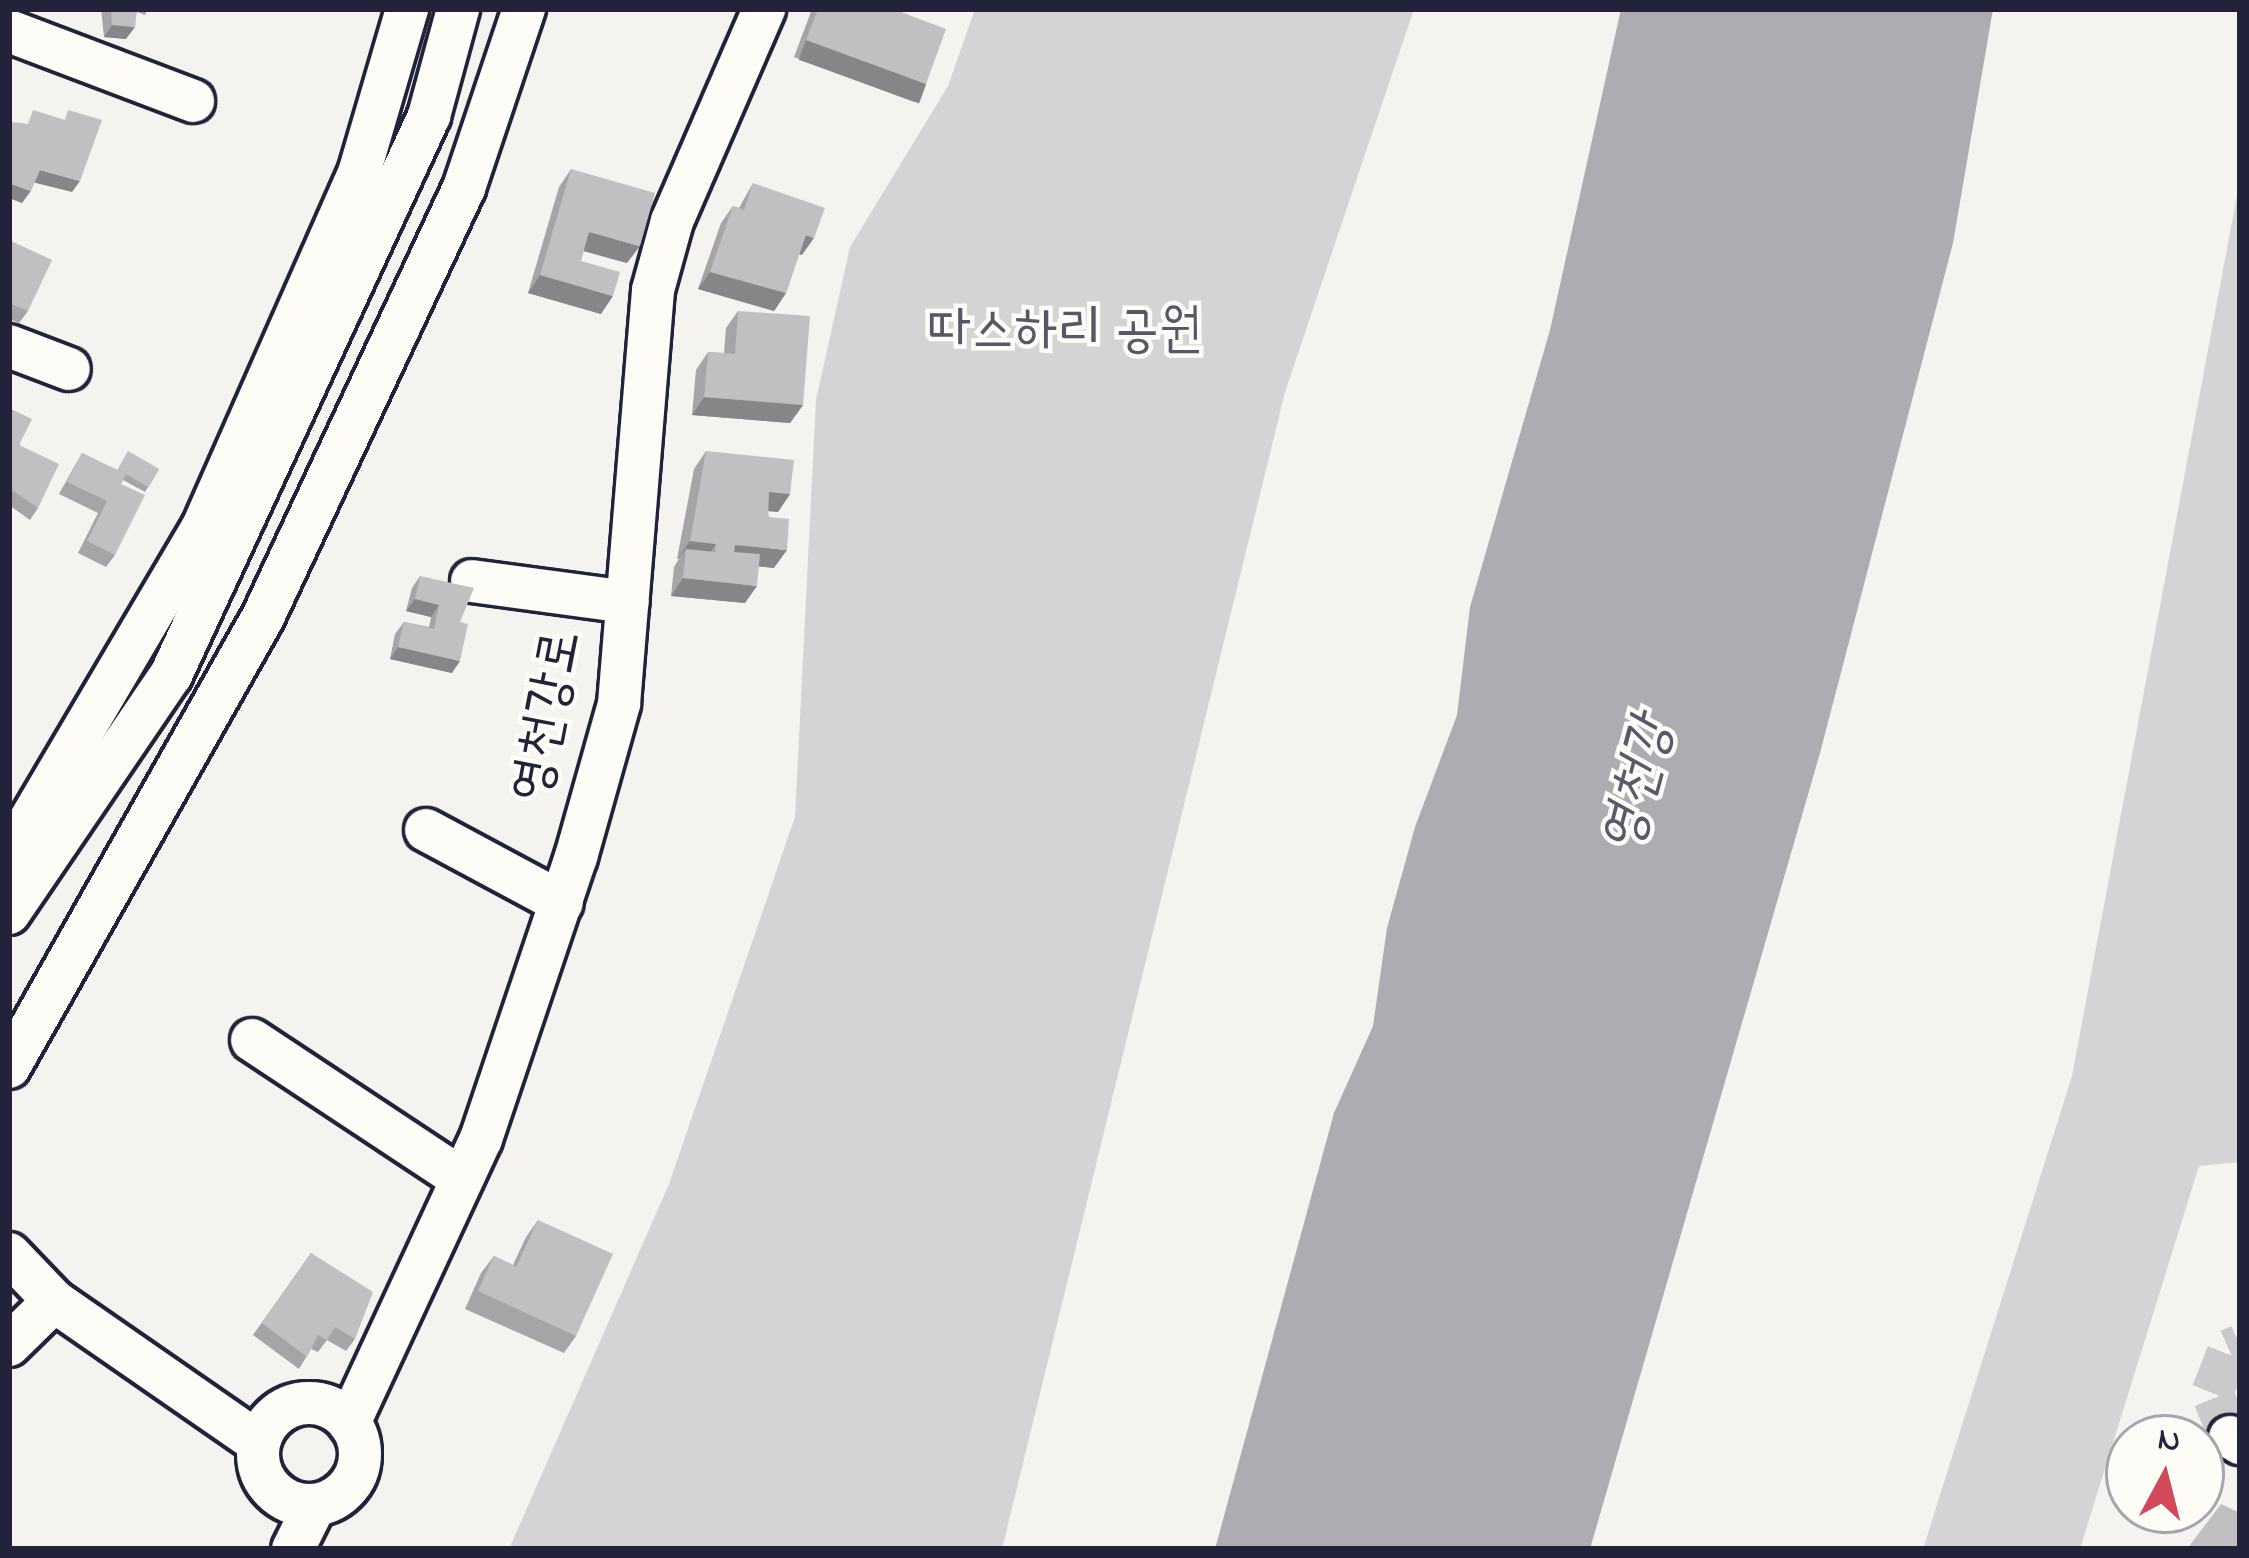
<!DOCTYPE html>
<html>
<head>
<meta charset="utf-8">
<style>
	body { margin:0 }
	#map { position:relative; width:2249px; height:1558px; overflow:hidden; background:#f4f3ef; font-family:"Indie Flower","Poor Story",sans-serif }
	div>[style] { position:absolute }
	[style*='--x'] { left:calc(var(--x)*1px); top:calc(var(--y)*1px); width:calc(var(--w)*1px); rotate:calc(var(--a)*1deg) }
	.green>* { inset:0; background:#d5d4d5 }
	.water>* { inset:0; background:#acacb2 }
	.minor-tunnel>* { height:42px; margin-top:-21px; transform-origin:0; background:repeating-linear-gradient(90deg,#cac9cb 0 42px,transparent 0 63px) }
	.roads { filter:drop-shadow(3px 0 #22223b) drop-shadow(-3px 0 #22223b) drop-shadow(0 3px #22223b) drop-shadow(0 -3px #22223b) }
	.minor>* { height:42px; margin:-21px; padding:0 21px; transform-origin:21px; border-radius:21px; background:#fdfcf7 }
	.minor>.ring { margin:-21px; padding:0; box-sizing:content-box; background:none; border:42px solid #fdfcf7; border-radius:50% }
	.wall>* { inset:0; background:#a5a4a7 }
	.shaded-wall>* { inset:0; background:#868688; transform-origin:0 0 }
	.building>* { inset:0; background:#c0bfc2; transform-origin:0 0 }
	span { translate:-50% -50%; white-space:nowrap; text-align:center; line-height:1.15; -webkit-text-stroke:9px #fdfcf7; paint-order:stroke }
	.park-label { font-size:54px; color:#585769 }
	.street-label { font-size:54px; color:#22223b }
	.water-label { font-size:57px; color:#59596b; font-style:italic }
	.frame { position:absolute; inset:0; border:12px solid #22223b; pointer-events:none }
	.north { position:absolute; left:2105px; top:1414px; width:120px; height:120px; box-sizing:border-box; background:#fdfcf7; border:3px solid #a5a5ac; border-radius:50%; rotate:7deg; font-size:33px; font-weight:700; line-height:48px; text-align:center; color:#22223b }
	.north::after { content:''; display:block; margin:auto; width:42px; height:54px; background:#d1495b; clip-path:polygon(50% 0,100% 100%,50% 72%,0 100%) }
</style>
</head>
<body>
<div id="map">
	<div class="green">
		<i style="clip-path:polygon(975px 9px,1414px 9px,1285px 392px,1002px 1549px,509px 1549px,669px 1184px,795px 817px,816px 400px,850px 247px,948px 86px)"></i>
		<i style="clip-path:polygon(2240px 179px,2240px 1162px,2199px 1166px,2080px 1549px,1923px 1549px,2072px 1076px)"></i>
	</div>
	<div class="water">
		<i style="clip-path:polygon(1621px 9px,1993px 9px,1953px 243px,1820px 753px,1590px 1549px,1215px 1549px,1334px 1113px,1373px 1026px,1387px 928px,1415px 827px,1457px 715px,1470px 607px,1550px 330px)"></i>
	</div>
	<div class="minor-tunnel">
		<i style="--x:2230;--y:1437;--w:48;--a:-112.2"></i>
		<i style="--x:2212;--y:1393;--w:46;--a:-68.4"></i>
		<i style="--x:2229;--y:1350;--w:12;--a:-24"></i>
	</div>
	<div class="roads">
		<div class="minor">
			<i style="--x:9;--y:31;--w:197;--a:20.8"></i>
			<i style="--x:9;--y:346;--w:64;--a:21"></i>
			<i style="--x:472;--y:581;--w:157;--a:7.7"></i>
			<i style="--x:426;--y:830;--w:154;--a:28.2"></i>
			<i style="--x:9;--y:856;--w:380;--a:-59.5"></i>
			<i style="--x:202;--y:529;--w:392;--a:-66.2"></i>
			<i style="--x:360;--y:170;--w:168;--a:-73.7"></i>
			<i style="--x:9;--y:913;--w:288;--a:-55.8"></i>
			<i style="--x:171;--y:675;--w:616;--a:-65.22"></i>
			<i style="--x:429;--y:116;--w:111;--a:-74.8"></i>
			<i style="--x:252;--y:1040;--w:248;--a:33.5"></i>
			<i style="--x:9;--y:1067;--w:517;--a:-60.56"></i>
			<i style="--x:263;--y:617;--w:474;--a:-64.9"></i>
			<i style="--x:464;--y:188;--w:189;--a:-71.5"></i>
			<i style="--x:9;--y:1254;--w:65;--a:46.2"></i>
			<i style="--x:54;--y:1301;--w:249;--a:34.7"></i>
			<i style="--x:9;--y:1345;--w:63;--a:-44.4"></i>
			<i class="ring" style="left:258px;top:1403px;width:60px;height:60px"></i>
			<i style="--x:349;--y:1423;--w:313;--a:-65.1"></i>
			<i style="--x:481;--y:1139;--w:298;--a:-71.4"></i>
			<i style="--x:576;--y:857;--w:159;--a:-74.3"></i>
			<i style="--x:619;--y:704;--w:415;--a:-85.3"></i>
			<i style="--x:653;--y:290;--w:72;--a:-74.6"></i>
			<i style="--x:672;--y:221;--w:231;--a:-66.5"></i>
			<i style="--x:2230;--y:1437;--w:12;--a:31"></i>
			<i style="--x:293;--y:1549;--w:49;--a:-63.4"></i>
		</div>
	</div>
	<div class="wall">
		<i style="clip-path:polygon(101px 9px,148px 9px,145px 15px,137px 12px,126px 39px,104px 37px)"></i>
		<i style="clip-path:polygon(812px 9px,897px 9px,914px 102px,794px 57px)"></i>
		<i style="clip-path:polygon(571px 169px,627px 263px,583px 251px,581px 261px,601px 314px,528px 293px,559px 187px)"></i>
		<i style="clip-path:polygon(753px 183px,802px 255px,799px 254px,786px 293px,774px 311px,698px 289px,721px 223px,733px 206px,739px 208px)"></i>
		<i style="clip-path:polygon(9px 240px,28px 311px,19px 323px,9px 319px)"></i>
		<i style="clip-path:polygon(738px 311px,803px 405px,790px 423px,692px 415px,696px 370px,708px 352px,724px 353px,726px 328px)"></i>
		<i style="clip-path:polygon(9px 408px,38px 508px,30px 520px,9px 505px)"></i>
		<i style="clip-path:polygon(706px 451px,790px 494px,778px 512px,768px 511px,774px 568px,759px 566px,745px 603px,671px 596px,674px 567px,679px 559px,677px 559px,694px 469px)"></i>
		<i style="clip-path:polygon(82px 453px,116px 470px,159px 469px,145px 492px,123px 480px,121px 484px,115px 555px,106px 567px,78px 553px,98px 513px,59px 494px)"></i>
		<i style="clip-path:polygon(420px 576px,460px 622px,452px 673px,390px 659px,395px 634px,404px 622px,429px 627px,431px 617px,406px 611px,412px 588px)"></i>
		<i style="clip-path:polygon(538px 1220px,576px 1336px,564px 1353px,465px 1309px,481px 1273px,494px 1256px,513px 1265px,526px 1237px)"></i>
		<i style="clip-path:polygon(311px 1253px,355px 1339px,346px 1351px,327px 1340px,318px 1352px,311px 1349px,299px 1369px,253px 1335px)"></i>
	</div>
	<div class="shaded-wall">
		<i style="clip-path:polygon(112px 25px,135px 27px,126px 39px,104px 37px)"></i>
		<i style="left:806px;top:40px;width:128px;height:21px;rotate:20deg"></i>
		<i style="clip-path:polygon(40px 170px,80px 181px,72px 192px,32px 182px)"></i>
		<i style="clip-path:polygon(9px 183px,31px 191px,22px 203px,9px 198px)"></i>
		<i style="clip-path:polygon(589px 232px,640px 246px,627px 263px,577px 249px)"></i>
		<i style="clip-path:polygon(806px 235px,814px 238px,802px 255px,794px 252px)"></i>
		<i style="clip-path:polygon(710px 272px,786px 293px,774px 311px,698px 289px)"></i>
		<i style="clip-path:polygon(540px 275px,613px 296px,601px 314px,528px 293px)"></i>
		<i style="clip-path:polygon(704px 397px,803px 405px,790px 423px,692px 415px)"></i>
		<i style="clip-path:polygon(769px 492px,790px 494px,778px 512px,757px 510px)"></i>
		<i style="clip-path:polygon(690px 541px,716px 544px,704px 562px,686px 549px,677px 559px)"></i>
		<i style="clip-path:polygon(735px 545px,787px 550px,774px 568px,723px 563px)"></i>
		<i style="clip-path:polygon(683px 578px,757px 586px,745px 603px,671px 596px)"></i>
		<i style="clip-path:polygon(415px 599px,439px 605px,431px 617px,406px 611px)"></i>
		<i style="clip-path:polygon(398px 647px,460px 661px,452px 673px,390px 659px)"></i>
	</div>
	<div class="building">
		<i style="clip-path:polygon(111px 9px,137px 9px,135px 27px,112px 25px)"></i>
		<i style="clip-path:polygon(818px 9px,893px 9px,946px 29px,926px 84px,806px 40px)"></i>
		<i style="clip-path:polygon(33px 110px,65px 120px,68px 110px,102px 120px,80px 181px,40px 170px,31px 191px,9px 183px,9px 130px,12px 122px,28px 124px)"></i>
		<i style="clip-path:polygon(571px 169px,655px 193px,640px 246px,589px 232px,581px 261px,620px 272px,613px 296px,540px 275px)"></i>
		<i style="clip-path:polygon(753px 183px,825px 208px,814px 238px,806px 235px,786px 293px,710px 272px,733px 206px,744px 210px)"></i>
		<i style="clip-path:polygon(9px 240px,52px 260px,28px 311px,9px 303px)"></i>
		<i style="clip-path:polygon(738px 311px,810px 316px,803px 405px,704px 397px,708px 352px,735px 354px)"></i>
		<i style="clip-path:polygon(9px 408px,32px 419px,19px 445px,59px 464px,38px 508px,9px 488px)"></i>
		<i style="left:128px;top:451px;width:36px;height:21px;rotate:30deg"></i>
		<i style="clip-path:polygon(706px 451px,794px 460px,790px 494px,769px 492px,768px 517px,789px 519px,787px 550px,735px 545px,734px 552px,760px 554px,757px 586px,683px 578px,686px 549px,715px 552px,716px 544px,690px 541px)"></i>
		<i style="clip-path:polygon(82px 453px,126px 474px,121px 484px,145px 495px,115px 555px,87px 541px,107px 501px,67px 482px)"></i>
		<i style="clip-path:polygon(420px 576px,474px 588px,460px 622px,468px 624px,460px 661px,398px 647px,404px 622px,434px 629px,439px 605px,415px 599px)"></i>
		<i style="clip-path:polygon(538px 1220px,613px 1254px,576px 1336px,478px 1291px,494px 1256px,516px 1267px)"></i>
		<i style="clip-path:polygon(311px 1253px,373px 1292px,355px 1339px,335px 1327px,327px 1340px,318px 1335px,307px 1357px,262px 1323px)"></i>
		<i style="clip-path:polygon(2221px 1504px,2240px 1513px,2240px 1549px,2187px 1549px)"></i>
	</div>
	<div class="park-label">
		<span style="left:1065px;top:332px">따스하리 공원</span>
	</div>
	<div class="street-label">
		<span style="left:548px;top:716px;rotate:-79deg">영천강로</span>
	</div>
	<div class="water-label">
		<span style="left:1639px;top:785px;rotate:-75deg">영천강</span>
	</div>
	<div class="frame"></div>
	<div class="north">N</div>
</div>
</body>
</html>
